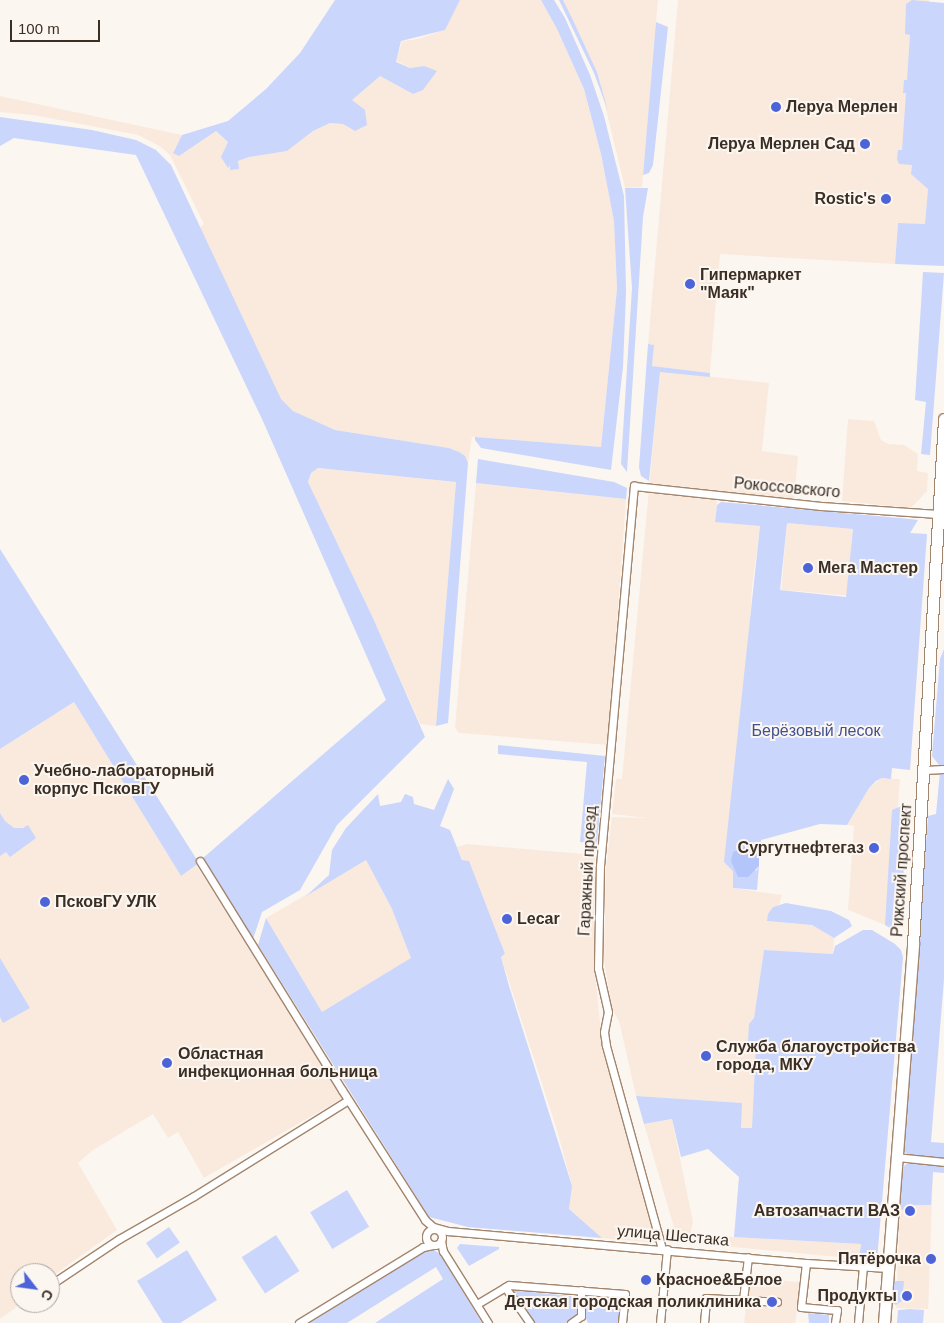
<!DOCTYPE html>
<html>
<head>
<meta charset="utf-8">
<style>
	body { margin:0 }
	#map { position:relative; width:944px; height:1323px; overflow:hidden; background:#fcf6f1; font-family:Helvetica,sans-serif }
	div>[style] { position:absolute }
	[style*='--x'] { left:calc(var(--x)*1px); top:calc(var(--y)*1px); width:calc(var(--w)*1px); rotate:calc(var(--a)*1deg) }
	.built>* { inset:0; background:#faeade; transform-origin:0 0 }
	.green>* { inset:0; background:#cad6fb; transform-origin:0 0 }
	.water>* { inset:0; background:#b4c5fb }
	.roads { filter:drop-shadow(1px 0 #a2856d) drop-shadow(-1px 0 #a2856d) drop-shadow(0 1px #a2856d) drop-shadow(0 -1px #a2856d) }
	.minor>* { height:7px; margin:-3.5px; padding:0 3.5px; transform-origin:3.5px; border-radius:3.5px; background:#fff }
	.minor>.ring { margin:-3.5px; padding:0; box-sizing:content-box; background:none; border:7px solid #fff; border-radius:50% }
	.trunk>* { height:11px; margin:-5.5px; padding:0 5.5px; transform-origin:5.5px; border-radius:5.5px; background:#fff }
	.dots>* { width:14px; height:14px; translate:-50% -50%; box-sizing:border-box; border:2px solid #fcf6f1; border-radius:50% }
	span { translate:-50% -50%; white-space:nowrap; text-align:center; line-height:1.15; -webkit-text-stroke:4px #fcf6f1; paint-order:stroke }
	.poi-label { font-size:16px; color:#3b2f25; font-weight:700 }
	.left { translate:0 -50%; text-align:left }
	.right { translate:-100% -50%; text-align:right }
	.street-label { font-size:16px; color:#3b2f25 }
	.park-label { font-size:16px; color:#405192 }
	.north { position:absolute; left:10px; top:1263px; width:50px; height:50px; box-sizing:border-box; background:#fcf6f1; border:1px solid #afa69f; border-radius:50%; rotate:120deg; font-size:14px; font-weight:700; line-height:20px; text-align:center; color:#3b2f25 }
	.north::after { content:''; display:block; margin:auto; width:18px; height:22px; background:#4d64d9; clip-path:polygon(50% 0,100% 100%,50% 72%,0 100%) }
	.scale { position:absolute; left:10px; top:20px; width:90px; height:22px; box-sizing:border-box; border:2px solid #3b2f25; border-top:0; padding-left:6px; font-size:15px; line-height:18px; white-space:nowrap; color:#3b2f25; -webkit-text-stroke:4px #fcf6f1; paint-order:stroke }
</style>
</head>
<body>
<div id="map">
	<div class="built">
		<i style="clip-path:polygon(460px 0,541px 0,557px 29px,584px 89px,601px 154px,614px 221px,617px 289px,601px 447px,472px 437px,468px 463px,459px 452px,449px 448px,335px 430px,293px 411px,280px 399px,200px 227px,204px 224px,170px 155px,161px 147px,138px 135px,33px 115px,0 112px,0 96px,182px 135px,173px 152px,216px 131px,228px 142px,230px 164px,238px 169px,238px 161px,249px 157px,287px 151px,313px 131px,330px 123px,343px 124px,355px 131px,351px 100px,380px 76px,413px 94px,424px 66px,411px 68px,396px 61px,402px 41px,418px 39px,444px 30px)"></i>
		<i style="clip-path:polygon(563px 0,658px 0,642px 187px,625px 188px,597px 72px)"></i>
		<i style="clip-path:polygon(678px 0,929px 0,914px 177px,929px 178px,925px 224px,898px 223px,895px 264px,720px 254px,710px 373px,652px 366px,653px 346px,648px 344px)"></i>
		<i style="clip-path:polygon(660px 371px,769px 383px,762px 451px,798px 456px,794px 501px,718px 494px,715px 521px,760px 526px,752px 588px,733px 888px,782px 895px,779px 905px,773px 907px,767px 921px,812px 925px,834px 938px,833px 954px,764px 950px,754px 1018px,756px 1042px,752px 1129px,741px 1128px,741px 1103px,636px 1096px,619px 1021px,612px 1009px,604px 960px,606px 868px,612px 817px,647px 818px,612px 814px,616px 779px,622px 779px)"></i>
		<i style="clip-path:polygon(848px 419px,874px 421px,881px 440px,888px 444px,904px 445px,918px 454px,917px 471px,928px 473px,927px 491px,911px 508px,842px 501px)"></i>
		<i style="clip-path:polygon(317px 468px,456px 482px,436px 726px,420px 724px,373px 618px,308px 482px,311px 473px)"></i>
		<i style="clip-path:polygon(476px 483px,626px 499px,608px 745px,459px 733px,455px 728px)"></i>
		<i style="left:787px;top:523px;width:66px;height:67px;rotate:5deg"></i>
		<i style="clip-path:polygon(74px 702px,181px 876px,196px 865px,343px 1098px,204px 1178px,178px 1132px,168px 1138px,153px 1114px,93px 1150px,78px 1163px,117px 1230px,50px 1278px,50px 1273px,20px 1273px,20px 1303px,22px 1303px,0 1319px,0 749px)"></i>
		<i style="clip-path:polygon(882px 778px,900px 779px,888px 926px,848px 910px,854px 826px,847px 825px,869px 788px)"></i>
		<i style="clip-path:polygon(467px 844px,595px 855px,594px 962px,601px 1033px,657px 1243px,602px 1238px,569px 1209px,572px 1186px,557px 1130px,501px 957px,505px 955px,457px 847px)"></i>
		<i style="clip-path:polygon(366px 860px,392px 909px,412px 958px,322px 1012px,266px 918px)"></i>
		<i style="clip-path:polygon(672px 1119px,693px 1222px,690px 1234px,675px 1231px,644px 1124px)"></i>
		<i style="left:901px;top:1171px;width:32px;height:137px;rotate:2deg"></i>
		<i style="clip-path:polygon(691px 1234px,734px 1237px,861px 1244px,859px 1259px,690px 1243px)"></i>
		<i style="left:749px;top:1277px;width:51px;height:46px;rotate:6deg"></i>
	</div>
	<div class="green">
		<i style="clip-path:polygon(335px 0,460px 0,445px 30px,401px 41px,396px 62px,410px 68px,424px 66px,437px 71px,423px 90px,413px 94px,380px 76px,352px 100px,365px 110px,367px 125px,355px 131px,343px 124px,330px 123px,313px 131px,287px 151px,249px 157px,238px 161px,239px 169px,230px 170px,230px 165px,228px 168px,221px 157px,228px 142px,216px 131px,179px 156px,173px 153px,182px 135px,228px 121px,266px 89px,300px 53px)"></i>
		<i style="clip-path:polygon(541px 0,554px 0,565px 18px,590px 75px,604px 116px,624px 196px,626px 293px,623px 367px,611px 470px,481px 448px,475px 440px,475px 437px,601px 447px,617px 289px,614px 221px,601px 154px,584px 89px,557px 29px)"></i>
		<i style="clip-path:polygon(559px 0,563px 0,571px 16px,597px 72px,608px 111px,594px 73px)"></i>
		<i style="clip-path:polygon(912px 0,944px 3px,944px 266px,895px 264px,898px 223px,925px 224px,928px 189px,911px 174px,912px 165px,899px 164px,897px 159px,898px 150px,902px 150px,906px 93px,903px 93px,904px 80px,907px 80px,910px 35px,905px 34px,906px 4px)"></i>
		<i style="clip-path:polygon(656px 22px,668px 27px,653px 165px,649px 173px,643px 175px)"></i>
		<i style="clip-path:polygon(0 117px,92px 130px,136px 140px,156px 150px,171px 165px,281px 399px,293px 411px,335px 430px,449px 448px,459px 452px,465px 456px,468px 463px,448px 723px,436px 726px,456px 482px,318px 468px,311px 473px,308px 482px,373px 618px,425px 737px,337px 825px,300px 890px,262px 912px,253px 939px,203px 858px,386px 700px,262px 419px,136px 155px,14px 138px,0 146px)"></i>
		<i style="clip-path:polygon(625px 188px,648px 188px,643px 217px,627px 472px,621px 464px,632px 288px)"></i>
		<i style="clip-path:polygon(923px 272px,944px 273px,930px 455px,921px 454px,926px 402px,915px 400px)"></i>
		<i style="clip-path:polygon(648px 344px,654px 345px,652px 366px,710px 373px,710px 377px,660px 372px,649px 481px,641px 476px,639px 467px)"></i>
		<i style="clip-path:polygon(478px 459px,614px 482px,627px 488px,626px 499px,476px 483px)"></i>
		<i style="clip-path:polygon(evenodd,721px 502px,910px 519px,918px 520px,910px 533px,927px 534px,910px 770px,892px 768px,891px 779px,882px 778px,876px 781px,869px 788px,847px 825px,820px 824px,761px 840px,760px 858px,759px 845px,747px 843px,743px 848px,738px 849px,756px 871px,759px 866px,757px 890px,733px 888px,733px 871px,724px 862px,760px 526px,715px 522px,717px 505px,721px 502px,787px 523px,853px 529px,846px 597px,780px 590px,787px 523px)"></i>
		<i style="clip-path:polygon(0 549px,199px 863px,181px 876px,74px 702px,0 749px)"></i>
		<i style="clip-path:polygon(944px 649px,944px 765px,939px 765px,932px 756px,940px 659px)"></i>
		<i style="clip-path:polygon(498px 745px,605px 756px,597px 843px,580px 842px,587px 762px,498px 754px)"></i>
		<i style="clip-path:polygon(940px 772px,944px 772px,944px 979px,931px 1142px,944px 1143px,944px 1158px,910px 1156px,903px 1151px,928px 816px,936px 814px)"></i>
		<i style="clip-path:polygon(448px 779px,454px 789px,440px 826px,450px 830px,462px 860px,469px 861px,505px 954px,501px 957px,509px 986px,572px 1186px,569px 1209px,602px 1238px,468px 1227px,429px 1217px,258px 945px,266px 918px,322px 1012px,411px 958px,392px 909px,366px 860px,306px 896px,329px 875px,332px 850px,346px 828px,378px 794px,380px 806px,401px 802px,405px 794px,413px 797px,414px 804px,434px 810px)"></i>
		<i style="clip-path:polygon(904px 805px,908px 809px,900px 925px,896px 929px,890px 928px,885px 925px,892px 810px)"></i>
		<i style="clip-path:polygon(0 813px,5px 821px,14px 828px,23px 828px,28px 825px,36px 838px,10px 857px,6px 852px,0 856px)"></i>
		<i style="clip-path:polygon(786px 903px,831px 911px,849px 920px,852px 926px,834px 938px,812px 925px,767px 921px,768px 914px,773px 907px)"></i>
		<i style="clip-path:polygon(863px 930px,872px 930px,895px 944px,901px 950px,903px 957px,877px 1260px,859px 1259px,861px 1244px,734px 1237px,739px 1177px,708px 1149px,681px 1157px,672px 1119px,644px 1124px,636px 1096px,742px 1103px,741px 1128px,752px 1128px,756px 1043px,748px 1042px,749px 1024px,754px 1018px,764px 950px,833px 954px,835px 946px)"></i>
		<i style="clip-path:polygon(0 958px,30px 1008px,3px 1023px,0 1017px)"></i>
		<i style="clip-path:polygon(912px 1163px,944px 1163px,944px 1173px,933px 1172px,931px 1205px,912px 1205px,908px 1207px,907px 1212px,901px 1209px,900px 1205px,902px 1169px,906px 1164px)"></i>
		<i style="left:347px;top:1190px;width:43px;height:43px;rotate:59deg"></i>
		<i style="left:169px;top:1227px;width:19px;height:28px;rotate:55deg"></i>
		<i style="left:276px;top:1235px;width:43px;height:41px;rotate:57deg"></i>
		<i style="clip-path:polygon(460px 1244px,499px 1247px,499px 1249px,469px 1266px,457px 1248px)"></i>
		<i style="clip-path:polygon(187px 1250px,217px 1300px,180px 1323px,163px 1323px,137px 1281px)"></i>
		<i style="clip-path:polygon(434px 1250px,440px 1254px,482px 1323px,375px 1323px,443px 1279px,436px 1267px,347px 1323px,310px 1323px,426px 1251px)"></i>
		<i style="clip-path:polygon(896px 1281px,904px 1281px,902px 1301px,896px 1305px,891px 1302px,893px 1283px)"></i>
		<i style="clip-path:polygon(510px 1290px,580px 1297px,579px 1313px,566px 1323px,535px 1323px)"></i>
		<i style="clip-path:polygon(584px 1292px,624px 1296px,621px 1323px,588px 1323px,583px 1311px)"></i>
		<i style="clip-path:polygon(910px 1309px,924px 1310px,923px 1323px,897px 1323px,898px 1310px)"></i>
		<i style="clip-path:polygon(808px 1313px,829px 1315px,829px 1323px,809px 1323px)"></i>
	</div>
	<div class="water">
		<i style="clip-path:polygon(749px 841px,759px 845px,759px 866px,748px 877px,738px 877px,731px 861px,733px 852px,743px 848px)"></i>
	</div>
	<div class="roads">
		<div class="minor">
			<i style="--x:924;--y:770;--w:20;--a:-3"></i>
			<i style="--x:200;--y:861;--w:269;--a:58.2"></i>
			<i style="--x:342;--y:1090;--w:154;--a:57.4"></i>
			<i style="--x:425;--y:1220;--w:11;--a:41"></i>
			<i style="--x:433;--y:1227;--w:16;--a:15"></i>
			<i style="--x:448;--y:1231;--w:359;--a:5.1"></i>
			<i style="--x:806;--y:1263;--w:82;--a:3.5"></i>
			<i style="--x:896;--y:1157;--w:48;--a:5.9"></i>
			<i class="ring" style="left:426px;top:1229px;width:9px;height:9px"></i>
			<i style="--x:441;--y:1241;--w:10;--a:79"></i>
			<i style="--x:443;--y:1251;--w:85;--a:58"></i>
			<i style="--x:662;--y:1249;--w:212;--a:-105.4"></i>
			<i style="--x:606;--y:1045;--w:13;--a:-99"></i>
			<i style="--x:604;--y:1032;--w:20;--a:-79"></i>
			<i style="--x:608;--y:1012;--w:45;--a:-102.8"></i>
			<i style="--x:598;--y:968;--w:102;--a:-88.9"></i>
			<i style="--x:600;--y:866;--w:382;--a:-84.9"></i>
			<i style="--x:634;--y:486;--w:188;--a:6.1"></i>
			<i style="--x:821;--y:506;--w:117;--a:3.9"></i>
			<i style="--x:806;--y:1263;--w:44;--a:96.5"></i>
			<i style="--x:801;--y:1307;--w:36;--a:5"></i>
			<i style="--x:837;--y:1310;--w:13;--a:99"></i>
			<i style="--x:50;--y:1285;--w:83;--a:-33.7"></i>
			<i style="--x:119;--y:1239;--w:86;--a:-29.8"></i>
			<i style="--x:194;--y:1196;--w:181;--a:-31.9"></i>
			<i style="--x:505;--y:1287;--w:44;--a:55.2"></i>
			<i style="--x:743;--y:1300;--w:34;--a:3"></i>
			<i style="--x:477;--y:1304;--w:37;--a:-31"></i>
			<i style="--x:509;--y:1285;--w:116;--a:4.4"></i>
			<i style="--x:625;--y:1294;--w:29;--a:96"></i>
			<i style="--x:299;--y:1323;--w:145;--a:-31.5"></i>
			<i style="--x:423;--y:1247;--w:10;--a:-11"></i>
			<i style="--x:571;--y:1323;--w:12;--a:-35"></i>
			<i style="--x:581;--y:1316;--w:26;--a:-90"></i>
			<i style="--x:660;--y:1323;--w:74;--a:-84.6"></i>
			<i style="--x:704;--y:1323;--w:25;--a:-85"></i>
			<i style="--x:706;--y:1298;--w:37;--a:3"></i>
			<i style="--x:743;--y:1300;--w:43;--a:-83.4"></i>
			<i style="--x:858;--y:1323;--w:57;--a:-85"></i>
		</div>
		<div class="trunk">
			<i style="--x:884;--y:1323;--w:380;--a:-85.6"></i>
			<i style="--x:913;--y:944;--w:526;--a:-86.62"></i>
		</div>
	</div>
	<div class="dots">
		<i style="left:776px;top:107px;background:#4d64d9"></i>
		<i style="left:865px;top:144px;background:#4d64d9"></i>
		<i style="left:886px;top:199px;background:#4d64d9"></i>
		<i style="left:690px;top:284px;background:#4d64d9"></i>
		<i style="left:808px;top:568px;background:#4d64d9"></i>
		<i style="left:24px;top:780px;background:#4d64d9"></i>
		<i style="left:874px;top:848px;background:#4d64d9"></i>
		<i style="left:45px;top:902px;background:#4d64d9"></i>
		<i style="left:507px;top:919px;background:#4d64d9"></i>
		<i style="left:706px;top:1056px;background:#4d64d9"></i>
		<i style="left:167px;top:1063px;background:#4d64d9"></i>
		<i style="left:910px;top:1211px;background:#4d64d9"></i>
		<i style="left:931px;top:1259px;background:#4d64d9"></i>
		<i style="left:646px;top:1280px;background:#4d64d9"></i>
		<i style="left:907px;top:1296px;background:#4d64d9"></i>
		<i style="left:772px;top:1302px;background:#4d64d9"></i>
	</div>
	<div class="poi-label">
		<span class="left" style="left:786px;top:107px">Леруа Мерлен</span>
		<span class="right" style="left:855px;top:144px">Леруа Мерлен Сад</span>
		<span class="right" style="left:876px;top:199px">Rostic's</span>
		<span class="left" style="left:700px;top:284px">Гипермаркет<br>"Маяк"</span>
		<span class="left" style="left:818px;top:568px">Мега Мастер</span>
		<span class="left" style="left:34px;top:780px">Учебно-лабораторный<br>корпус ПсковГУ</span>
		<span class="right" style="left:864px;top:848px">Сургутнефтегаз</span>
		<span class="left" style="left:55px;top:902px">ПсковГУ УЛК</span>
		<span class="left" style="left:517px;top:919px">Lecar</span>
		<span class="left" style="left:716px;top:1056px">Служба благоустройства<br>города, МКУ</span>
		<span class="left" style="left:178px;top:1063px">Областная<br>инфекционная больница</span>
		<span class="right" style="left:900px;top:1211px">Автозапчасти ВАЗ</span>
		<span class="right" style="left:921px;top:1259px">Пятёрочка</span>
		<span class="left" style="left:656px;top:1280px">Красное&amp;Белое</span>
		<span class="right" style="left:897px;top:1296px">Продукты</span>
		<span class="right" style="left:761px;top:1302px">Детская городская поликлиника</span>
	</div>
	<div class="street-label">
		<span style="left:787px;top:488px;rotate:5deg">Рокоссовского</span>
		<span style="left:902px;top:870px;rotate:-86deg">Рижский проспект</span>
		<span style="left:588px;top:871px;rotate:-87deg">Гаражный проезд</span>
		<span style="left:673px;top:1236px;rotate:5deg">улица Шестака</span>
	</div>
	<div class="park-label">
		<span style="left:816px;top:731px">Берёзовый лесок</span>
	</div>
	<div class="north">С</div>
	<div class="scale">100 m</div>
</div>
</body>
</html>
